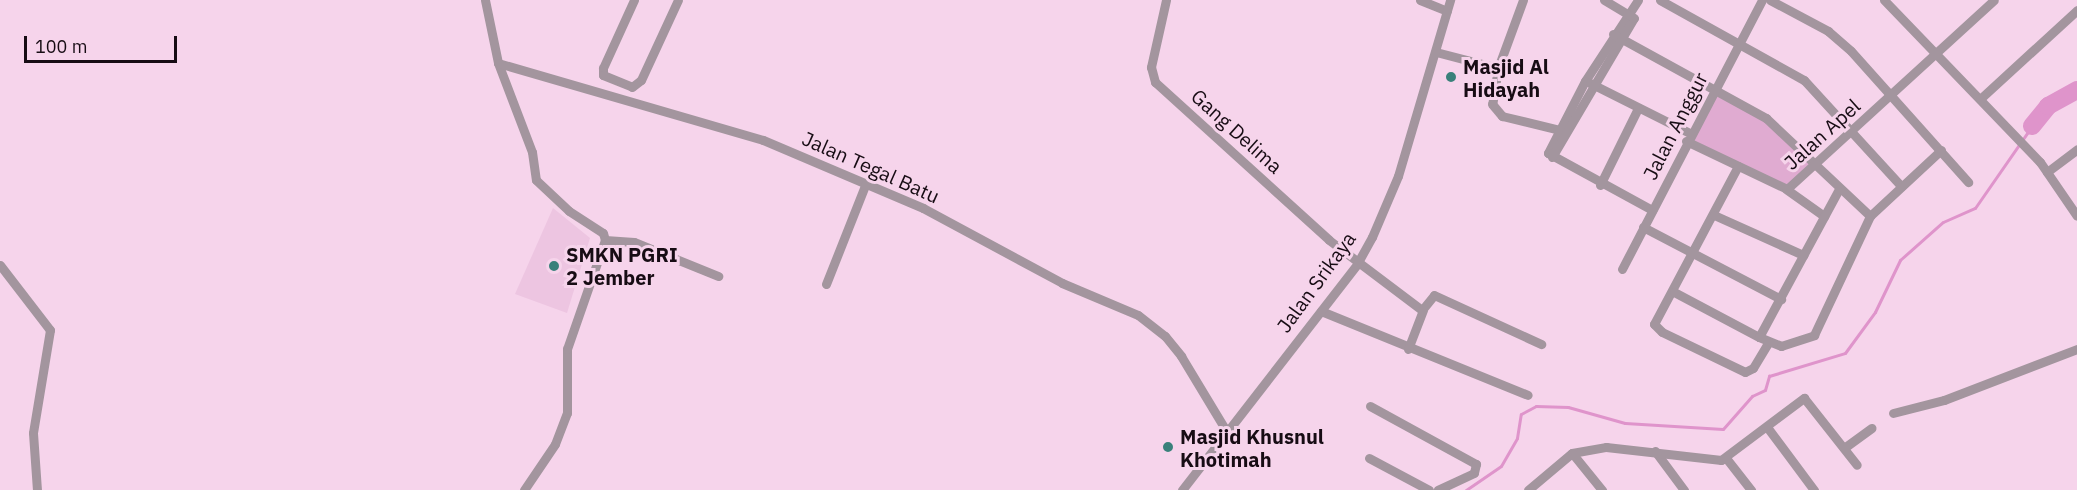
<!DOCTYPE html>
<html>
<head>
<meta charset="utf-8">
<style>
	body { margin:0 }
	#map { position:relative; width:2077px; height:490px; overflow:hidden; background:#f6d4eb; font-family:"IBM Plex Sans",sans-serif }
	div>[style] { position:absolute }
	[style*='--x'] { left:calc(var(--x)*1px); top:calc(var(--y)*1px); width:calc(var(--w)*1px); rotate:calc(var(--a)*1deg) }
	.built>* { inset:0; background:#edc5e1 }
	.green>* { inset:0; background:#e0abd1 }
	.stream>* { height:3px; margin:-1.5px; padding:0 1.5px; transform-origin:1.5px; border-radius:1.5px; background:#df94cb }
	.river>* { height:18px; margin:-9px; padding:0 9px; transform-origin:9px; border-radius:9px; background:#df94cb }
	.minor>* { height:9px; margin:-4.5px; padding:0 4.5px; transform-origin:4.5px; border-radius:4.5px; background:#a3959e }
	.dots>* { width:16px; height:16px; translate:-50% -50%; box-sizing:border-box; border:3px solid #f6d4eb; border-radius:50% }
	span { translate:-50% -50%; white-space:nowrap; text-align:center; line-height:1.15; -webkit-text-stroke:6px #f6d4eb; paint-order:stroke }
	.poi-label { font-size:20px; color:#170c14; font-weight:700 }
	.left { translate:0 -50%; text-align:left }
	.street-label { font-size:20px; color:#170c14 }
	.scale { position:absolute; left:24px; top:36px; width:153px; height:27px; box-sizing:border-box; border:3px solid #170c14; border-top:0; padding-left:8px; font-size:18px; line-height:21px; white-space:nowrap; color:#170c14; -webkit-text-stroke:4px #f6d4eb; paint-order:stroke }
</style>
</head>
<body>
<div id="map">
	<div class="built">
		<i style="clip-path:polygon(553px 208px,590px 238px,567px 313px,515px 294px)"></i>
	</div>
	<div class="green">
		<i style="clip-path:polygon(1715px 89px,1766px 120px,1813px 165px,1785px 189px,1687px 141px)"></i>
	</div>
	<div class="stream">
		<i style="--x:1466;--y:490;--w:42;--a:-34.4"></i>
		<i style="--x:1501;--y:466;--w:32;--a:-60"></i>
		<i style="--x:1517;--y:438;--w:24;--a:-81"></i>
		<i style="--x:1521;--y:414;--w:17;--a:-28"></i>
		<i style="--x:1536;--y:406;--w:32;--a:2"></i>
		<i style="--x:1568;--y:407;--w:59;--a:15.7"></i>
		<i style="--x:1625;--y:423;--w:98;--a:3.5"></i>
		<i style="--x:1723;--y:429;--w:44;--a:-48.7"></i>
		<i style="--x:1752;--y:396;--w:14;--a:-25"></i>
		<i style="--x:1765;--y:390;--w:15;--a:-74"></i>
		<i style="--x:1769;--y:376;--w:79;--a:-16.8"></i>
		<i style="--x:1845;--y:353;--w:51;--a:-53.8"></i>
		<i style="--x:1875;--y:312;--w:58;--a:-64.3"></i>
		<i style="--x:1900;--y:260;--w:57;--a:-41.5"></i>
		<i style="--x:1943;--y:222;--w:35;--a:-24"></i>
		<i style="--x:1975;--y:208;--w:100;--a:-55.2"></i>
	</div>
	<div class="river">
		<i style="--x:2032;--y:126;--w:26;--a:-51"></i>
		<i style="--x:2048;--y:106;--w:33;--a:-29"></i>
	</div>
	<div class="minor">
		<i style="--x:485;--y:0;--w:64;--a:78.3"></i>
		<i style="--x:498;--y:63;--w:95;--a:69.1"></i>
		<i style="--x:532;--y:152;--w:28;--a:82"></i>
		<i style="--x:536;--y:180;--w:45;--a:43.2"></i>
		<i style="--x:569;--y:211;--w:40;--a:32.9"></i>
		<i style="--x:603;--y:233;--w:7;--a:74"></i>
		<i style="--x:634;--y:0;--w:75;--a:114.5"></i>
		<i style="--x:603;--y:68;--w:7;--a:90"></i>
		<i style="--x:603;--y:75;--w:31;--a:22"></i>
		<i style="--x:632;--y:87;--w:11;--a:-38"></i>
		<i style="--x:641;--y:80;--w:88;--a:-65.2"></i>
		<i style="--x:1166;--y:0;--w:69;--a:102.6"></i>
		<i style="--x:1151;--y:67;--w:16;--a:75"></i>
		<i style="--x:1155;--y:82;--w:235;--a:42.2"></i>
		<i style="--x:1329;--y:240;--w:116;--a:37"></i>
		<i style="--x:1422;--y:310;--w:19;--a:-51"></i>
		<i style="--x:1434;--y:295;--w:118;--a:24.6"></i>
		<i style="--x:1420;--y:0;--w:29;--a:22"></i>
		<i style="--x:1523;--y:0;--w:72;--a:110.2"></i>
		<i style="--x:1498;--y:68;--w:36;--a:99"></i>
		<i style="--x:1492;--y:104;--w:16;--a:50"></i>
		<i style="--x:1502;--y:116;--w:60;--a:13.6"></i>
		<i style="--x:1638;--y:0;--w:97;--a:123.2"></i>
		<i style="--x:1585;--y:81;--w:81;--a:117.2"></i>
		<i style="--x:1548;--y:153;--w:119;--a:28.7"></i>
		<i style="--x:1660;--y:0;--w:165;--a:29.1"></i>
		<i style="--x:1804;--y:80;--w:144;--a:47.5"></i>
		<i style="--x:1770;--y:0;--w:66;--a:28.1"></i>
		<i style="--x:1828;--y:31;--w:30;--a:41"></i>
		<i style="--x:1851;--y:51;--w:176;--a:48.2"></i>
		<i style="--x:1884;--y:0;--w:225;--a:46.1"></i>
		<i style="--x:2040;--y:162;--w:65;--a:55.6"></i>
		<i style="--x:1613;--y:34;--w:175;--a:28.8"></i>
		<i style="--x:1766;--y:118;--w:143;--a:43.3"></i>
		<i style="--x:1436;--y:52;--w:64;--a:14.5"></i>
		<i style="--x:498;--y:63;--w:276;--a:16.2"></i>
		<i style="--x:763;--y:140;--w:174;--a:23"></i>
		<i style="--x:923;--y:208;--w:158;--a:28.3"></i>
		<i style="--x:1062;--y:283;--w:82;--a:22.8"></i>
		<i style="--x:1138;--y:315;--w:34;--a:38"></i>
		<i style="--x:1165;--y:336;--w:26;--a:51"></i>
		<i style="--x:1181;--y:356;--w:85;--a:58.9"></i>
		<i style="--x:1590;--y:83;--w:112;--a:26.6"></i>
		<i style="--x:1980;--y:99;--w:132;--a:-42.5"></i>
		<i style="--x:1686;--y:141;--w:112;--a:25.4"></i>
		<i style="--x:1787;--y:189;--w:280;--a:-42.4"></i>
		<i style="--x:1552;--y:157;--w:161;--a:-59.5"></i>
		<i style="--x:1634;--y:18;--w:35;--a:-149"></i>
		<i style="--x:1738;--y:166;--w:179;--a:118"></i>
		<i style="--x:1654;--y:324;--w:11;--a:45"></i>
		<i style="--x:1662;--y:332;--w:92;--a:25.7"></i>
		<i style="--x:1745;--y:372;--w:9;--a:-27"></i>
		<i style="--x:1753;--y:368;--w:29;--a:-59"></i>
		<i style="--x:2047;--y:172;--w:38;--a:-37"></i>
		<i style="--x:1600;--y:185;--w:86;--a:-63.7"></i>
		<i style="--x:1786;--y:189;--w:47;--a:35.4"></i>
		<i style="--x:1714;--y:215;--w:98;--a:24.2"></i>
		<i style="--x:1643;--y:227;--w:156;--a:27.6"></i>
		<i style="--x:605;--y:240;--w:29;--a:4"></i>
		<i style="--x:634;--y:242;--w:91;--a:22"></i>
		<i style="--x:0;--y:265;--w:82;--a:52.4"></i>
		<i style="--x:50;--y:330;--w:104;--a:99.4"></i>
		<i style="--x:33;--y:433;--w:57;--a:86"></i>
		<i style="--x:1622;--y:269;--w:303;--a:-62.5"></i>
		<i style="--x:826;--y:284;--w:109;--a:-68.4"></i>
		<i style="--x:1674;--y:292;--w:96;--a:27.9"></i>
		<i style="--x:1759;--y:337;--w:166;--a:-61.6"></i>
		<i style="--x:1321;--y:311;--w:223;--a:22.1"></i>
		<i style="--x:1759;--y:337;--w:24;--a:22"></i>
		<i style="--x:1781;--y:346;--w:35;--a:-18"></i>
		<i style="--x:1814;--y:335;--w:132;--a:-64.8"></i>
		<i style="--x:1870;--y:216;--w:97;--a:-42.9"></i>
		<i style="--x:1408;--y:349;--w:42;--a:-69"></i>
		<i style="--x:1370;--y:406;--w:121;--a:28.7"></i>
		<i style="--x:1476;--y:464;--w:9;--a:103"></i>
		<i style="--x:1474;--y:473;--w:40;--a:155"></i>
		<i style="--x:1893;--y:413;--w:53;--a:-14.3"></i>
		<i style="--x:1944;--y:400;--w:142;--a:-21"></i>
		<i style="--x:1767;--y:427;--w:79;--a:53.3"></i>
		<i style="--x:1844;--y:448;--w:34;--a:-36"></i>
		<i style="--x:1655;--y:451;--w:49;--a:53.4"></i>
		<i style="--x:1572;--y:453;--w:35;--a:-10"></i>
		<i style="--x:1606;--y:447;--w:116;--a:6.4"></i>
		<i style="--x:1721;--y:460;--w:104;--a:-36.8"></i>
		<i style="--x:1804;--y:398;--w:85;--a:51.7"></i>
		<i style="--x:1369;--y:458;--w:68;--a:28.1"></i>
		<i style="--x:1726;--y:458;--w:41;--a:52"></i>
		<i style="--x:524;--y:490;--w:55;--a:-56"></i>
		<i style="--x:555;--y:444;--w:33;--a:-69"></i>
		<i style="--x:567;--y:413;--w:64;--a:-90"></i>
		<i style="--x:567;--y:349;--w:115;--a:-70.8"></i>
		<i style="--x:1182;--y:490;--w:286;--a:-52.2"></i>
		<i style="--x:1357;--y:264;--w:31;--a:-61"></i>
		<i style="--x:1372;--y:237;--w:66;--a:-66.9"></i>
		<i style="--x:1398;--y:176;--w:184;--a:-73.5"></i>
		<i style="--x:1528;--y:490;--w:57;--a:-40.1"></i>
		<i style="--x:1572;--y:453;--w:48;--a:51"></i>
	</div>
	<div class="dots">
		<i style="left:1451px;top:77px;background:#39807a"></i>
		<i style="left:554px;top:266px;background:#39807a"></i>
		<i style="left:1168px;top:447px;background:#39807a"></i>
	</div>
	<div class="poi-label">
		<span class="left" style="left:1463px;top:78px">Masjid Al<br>Hidayah</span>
		<span class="left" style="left:566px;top:266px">SMKN PGRI<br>2 Jember</span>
		<span class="left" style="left:1180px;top:448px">Masjid Khusnul<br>Khotimah</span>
	</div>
	<div class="street-label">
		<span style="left:1675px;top:126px;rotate:-63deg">Jalan Anggur</span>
		<span style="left:1237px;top:131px;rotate:42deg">Gang Delima</span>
		<span style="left:1822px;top:134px;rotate:-42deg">Jalan Apel</span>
		<span style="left:871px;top:167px;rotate:24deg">Jalan Tegal Batu</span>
		<span style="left:1316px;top:282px;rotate:-54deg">Jalan Srikaya</span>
	</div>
	<div class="scale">100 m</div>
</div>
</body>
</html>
